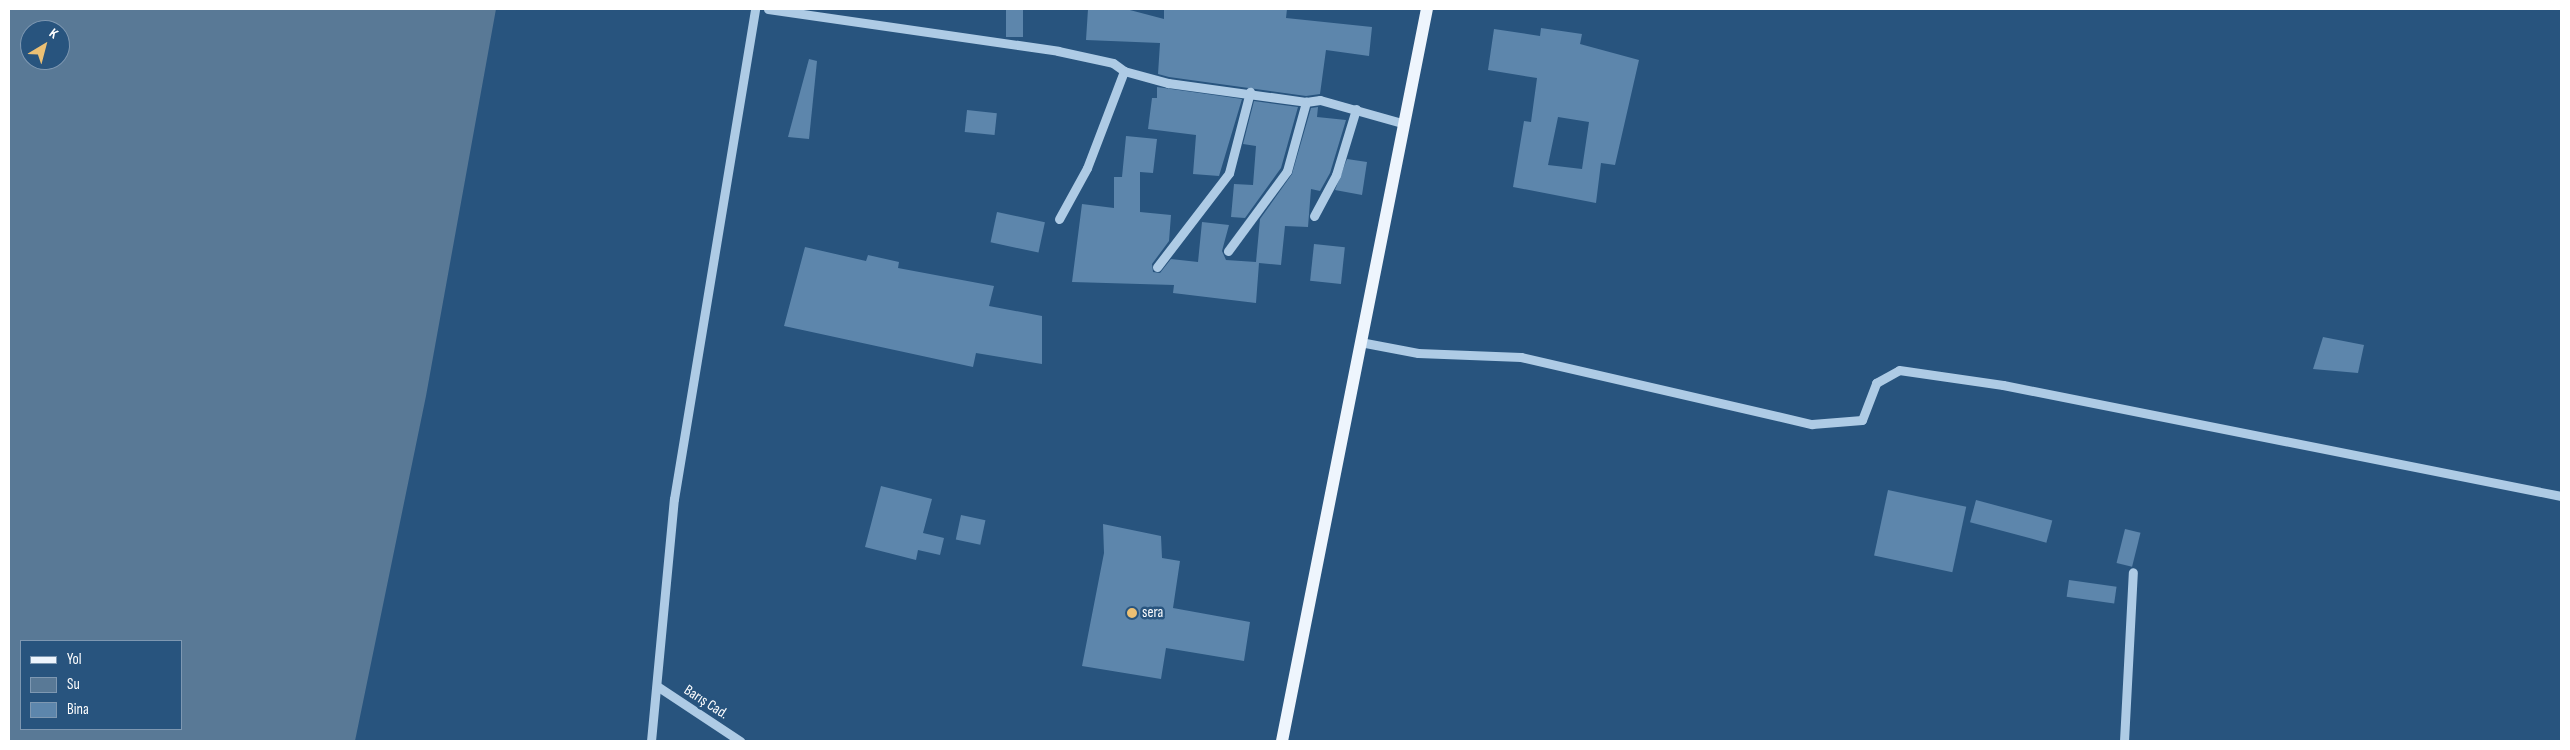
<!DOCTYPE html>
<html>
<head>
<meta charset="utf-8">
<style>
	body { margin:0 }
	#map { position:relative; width:2570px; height:750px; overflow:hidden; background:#28547e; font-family:"Sofia Sans Condensed",sans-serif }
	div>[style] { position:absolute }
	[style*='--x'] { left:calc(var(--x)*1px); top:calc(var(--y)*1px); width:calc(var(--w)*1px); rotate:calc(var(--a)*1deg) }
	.water>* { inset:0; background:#597996 }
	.building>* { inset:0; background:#5d86ac; transform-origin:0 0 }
	.minor>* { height:9px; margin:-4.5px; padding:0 4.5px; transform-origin:4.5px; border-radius:4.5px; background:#aecbe5 }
	.major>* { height:12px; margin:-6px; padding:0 6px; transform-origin:6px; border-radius:6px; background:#eef5fd }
	.dots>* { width:14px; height:14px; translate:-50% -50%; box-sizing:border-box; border:2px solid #28547e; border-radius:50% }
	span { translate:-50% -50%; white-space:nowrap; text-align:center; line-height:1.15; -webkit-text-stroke:5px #28547e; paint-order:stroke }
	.poi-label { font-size:15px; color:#fff }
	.left { translate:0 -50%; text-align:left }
	.street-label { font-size:15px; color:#fff }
	.frame { position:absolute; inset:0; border:10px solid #fff; pointer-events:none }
	.legend { position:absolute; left:20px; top:640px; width:162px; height:90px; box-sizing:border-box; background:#28547e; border:1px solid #7e98b2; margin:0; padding:6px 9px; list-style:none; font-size:15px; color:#fff }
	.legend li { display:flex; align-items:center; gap:10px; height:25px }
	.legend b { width:25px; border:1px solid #7e98b2 }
	.north { position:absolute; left:20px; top:20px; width:50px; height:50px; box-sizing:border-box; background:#28547e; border:1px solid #7e98b2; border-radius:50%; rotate:37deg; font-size:14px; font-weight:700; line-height:20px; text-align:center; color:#fff }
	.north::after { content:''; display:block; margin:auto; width:18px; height:22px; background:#ecc074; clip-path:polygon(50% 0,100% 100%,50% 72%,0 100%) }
</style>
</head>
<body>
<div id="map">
	<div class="water">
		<i style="clip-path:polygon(evenodd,9px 9px,496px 9px,426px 396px,355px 741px,9px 741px,9px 9px,30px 30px,60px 30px,60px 60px,30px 60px,30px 30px,9px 9px,21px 641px,181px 641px,181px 729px,21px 729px,21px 641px)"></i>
	</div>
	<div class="building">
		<i style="left:1006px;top:9px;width:17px;height:28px"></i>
		<i style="clip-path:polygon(1088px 9px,1126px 9px,1164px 19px,1164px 10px,1287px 9px,1286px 18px,1372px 27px,1369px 56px,1326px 50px,1320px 94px,1306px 96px,1169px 77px,1158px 74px,1160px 43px,1086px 40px)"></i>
		<i style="clip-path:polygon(evenodd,1541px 28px,1582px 34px,1580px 44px,1639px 60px,1615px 165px,1601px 163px,1596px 203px,1513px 187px,1524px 121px,1531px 122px,1537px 78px,1488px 70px,1494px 29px,1540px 36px,1541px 28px,1558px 117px,1589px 122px,1582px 169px,1548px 165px,1558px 117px)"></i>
		<i style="clip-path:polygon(809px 59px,817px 61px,809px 139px,788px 137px)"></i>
		<i style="clip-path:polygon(1157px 87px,1242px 99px,1219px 176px,1193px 174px,1196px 135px,1148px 129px,1152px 98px,1157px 98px)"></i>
		<i style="clip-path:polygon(1254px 101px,1298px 107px,1281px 168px,1245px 218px,1231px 217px,1234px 184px,1253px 185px,1256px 146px,1243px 144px)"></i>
		<i style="clip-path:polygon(1318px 107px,1317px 117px,1346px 120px,1330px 173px,1320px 191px,1311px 189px,1308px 227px,1285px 226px,1281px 265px,1259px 263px,1256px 303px,1173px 293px,1174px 285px,1072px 282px,1082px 204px,1114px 208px,1114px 177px,1122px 177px,1126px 136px,1157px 139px,1153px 173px,1140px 172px,1140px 212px,1171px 215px,1169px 241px,1152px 264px,1153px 272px,1160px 273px,1171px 259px,1198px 262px,1202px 222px,1229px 225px,1222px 251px,1226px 260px,1256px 262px,1260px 219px,1292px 174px,1311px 108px)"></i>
		<i style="left:967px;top:110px;width:30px;height:22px;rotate:6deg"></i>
		<i style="clip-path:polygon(1347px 159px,1367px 162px,1362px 195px,1335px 190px)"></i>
		<i style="left:997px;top:212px;width:49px;height:31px;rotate:12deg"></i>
		<i style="left:1314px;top:244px;width:31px;height:37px;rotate:6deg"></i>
		<i style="clip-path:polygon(805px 247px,866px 261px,868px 255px,899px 262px,898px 268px,994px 286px,989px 306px,1042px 316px,1042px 364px,976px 353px,973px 367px,784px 326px)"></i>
		<i style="clip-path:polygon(2323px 337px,2364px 345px,2358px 373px,2313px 369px)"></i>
		<i style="clip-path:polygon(881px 486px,932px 499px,923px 533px,944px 538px,940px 555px,918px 550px,916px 560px,865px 547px)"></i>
		<i style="left:1888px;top:490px;width:80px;height:67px;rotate:12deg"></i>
		<i style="left:1976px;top:500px;width:79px;height:23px;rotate:15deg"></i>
		<i style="left:961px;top:515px;width:25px;height:25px;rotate:12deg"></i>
		<i style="clip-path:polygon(1103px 524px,1161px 536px,1162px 558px,1180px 561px,1173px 608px,1250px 622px,1244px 661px,1166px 648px,1161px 679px,1082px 666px,1104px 553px)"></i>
		<i style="left:2125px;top:529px;width:16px;height:35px;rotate:14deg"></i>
		<i style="left:2069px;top:580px;width:48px;height:17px;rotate:8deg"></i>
	</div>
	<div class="minor">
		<i style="--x:768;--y:9;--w:293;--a:8.2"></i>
		<i style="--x:1058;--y:51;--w:56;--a:12.3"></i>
		<i style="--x:1113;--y:63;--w:14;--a:36"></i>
		<i style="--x:1124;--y:71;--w:46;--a:15.3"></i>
		<i style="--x:1168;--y:83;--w:139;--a:7.8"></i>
		<i style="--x:1306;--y:102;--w:14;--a:-8"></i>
		<i style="--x:1320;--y:100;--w:85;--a:15.7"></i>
		<i style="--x:1314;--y:216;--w:47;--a:-61.8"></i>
		<i style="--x:1336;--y:175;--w:69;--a:-73.1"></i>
		<i style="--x:1059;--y:219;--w:58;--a:-61.2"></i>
		<i style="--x:1087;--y:168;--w:104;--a:-69.1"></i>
		<i style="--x:1228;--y:251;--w:99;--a:-53.6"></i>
		<i style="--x:1287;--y:171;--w:72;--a:-74.6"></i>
		<i style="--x:1157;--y:267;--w:118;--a:-52.5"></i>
		<i style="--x:1229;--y:173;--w:84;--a:-75.5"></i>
		<i style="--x:1360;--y:342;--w:59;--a:10.7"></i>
		<i style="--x:1418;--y:353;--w:103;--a:2.2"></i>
		<i style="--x:1521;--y:357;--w:299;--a:13"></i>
		<i style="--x:1812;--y:424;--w:50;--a:-4.6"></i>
		<i style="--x:1862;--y:420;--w:40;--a:-69"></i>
		<i style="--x:1876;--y:383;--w:26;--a:-29"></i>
		<i style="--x:1899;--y:370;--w:105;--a:8.2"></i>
		<i style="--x:2003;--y:385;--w:569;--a:11.25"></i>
		<i style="--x:657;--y:686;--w:100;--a:33.5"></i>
		<i style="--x:651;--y:741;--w:243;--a:-84.6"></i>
		<i style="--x:674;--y:499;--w:497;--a:-80.6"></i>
		<i style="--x:2124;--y:741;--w:169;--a:-87"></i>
	</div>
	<div class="major">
		<i style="--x:1282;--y:741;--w:746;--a:-78.8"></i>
	</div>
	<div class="dots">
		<i style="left:1132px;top:613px;background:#ecc074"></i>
	</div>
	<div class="poi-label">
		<span class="left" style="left:1142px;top:613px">sera</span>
	</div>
	<div class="street-label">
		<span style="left:706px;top:702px;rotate:33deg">Barış Cad.</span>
	</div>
	<div class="frame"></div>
	<ul class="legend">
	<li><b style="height:6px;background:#eef5fd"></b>Yol</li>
	<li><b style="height:14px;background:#597996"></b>Su</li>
	<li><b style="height:14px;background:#5d86ac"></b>Bina</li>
	</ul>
	<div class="north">K</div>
</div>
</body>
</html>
